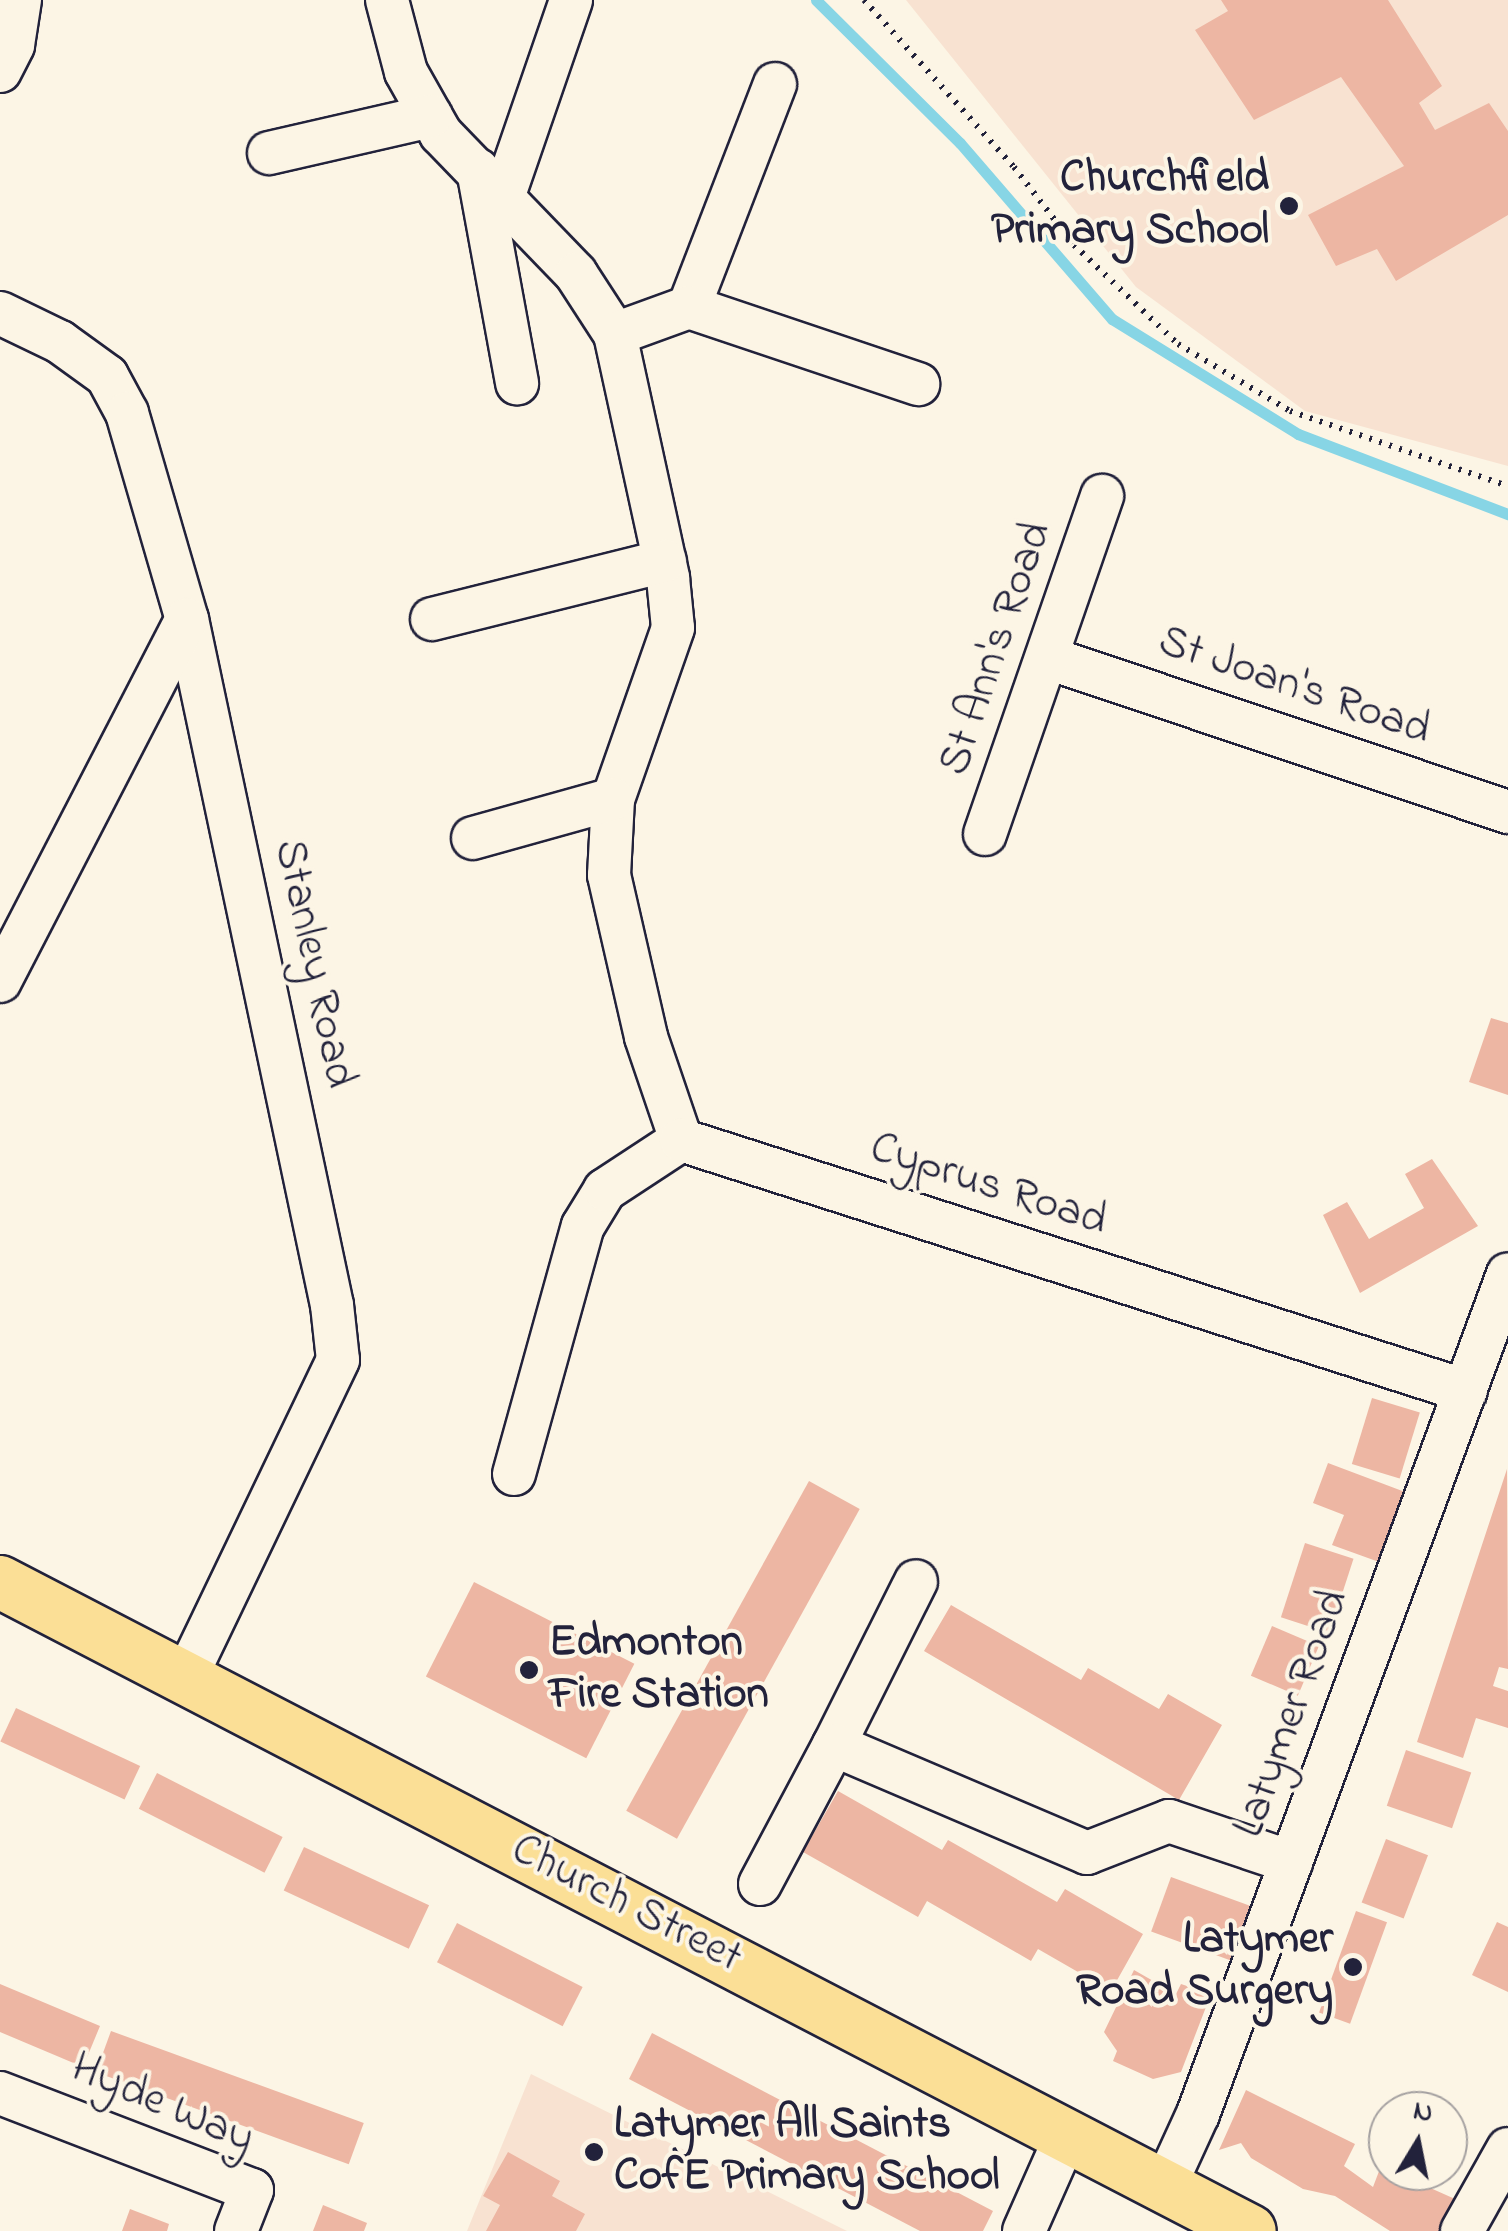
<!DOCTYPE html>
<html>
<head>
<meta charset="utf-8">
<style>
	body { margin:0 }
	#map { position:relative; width:1508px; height:2231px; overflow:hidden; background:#fcf5e5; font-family:"Indie Flower",sans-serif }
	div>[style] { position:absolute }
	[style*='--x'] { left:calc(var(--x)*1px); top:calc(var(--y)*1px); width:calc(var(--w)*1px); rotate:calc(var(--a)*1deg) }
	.built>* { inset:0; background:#f8e2d1 }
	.stream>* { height:11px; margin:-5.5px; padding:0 5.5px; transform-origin:5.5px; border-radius:5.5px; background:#87d5e5 }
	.building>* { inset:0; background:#edb6a3; transform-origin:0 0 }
	.path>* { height:6px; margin-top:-3px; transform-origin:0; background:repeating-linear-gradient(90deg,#22223b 0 2.5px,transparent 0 10.5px) }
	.roads { filter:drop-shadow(2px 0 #22223b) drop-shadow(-2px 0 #22223b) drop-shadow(0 2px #22223b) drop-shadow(0 -2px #22223b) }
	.minor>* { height:42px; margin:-21px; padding:0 21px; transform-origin:21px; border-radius:21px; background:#fcf5e5 }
	.major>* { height:52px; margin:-26px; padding:0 26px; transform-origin:26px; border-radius:26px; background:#fbdf96 }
	.dots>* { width:28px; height:28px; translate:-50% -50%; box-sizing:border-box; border:5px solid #fcf5e5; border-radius:50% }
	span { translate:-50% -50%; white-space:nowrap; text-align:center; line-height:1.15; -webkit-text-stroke:8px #fcf5e5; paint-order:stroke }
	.poi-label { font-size:45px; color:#22223b; font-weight:700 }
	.right { translate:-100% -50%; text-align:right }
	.left { translate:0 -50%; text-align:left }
	.street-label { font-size:45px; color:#22223b }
	.north { position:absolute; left:1368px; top:2091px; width:100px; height:100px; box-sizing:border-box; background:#fcf5e5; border:2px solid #a5a1a1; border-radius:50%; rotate:10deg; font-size:28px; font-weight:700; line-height:40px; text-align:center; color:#22223b }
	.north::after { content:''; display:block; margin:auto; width:35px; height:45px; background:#22223b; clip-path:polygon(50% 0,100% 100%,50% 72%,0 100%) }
</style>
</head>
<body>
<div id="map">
	<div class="built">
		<i style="clip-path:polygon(906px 0,1508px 0,1508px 466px,1305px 411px,1136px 287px)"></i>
		<i style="clip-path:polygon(531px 2074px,847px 2231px,467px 2231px)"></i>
	</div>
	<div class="stream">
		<i style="--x:816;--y:0;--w:203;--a:44.8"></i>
		<i style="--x:960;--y:143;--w:233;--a:49.2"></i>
		<i style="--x:1112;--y:319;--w:219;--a:31.7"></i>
		<i style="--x:1298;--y:434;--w:225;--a:20.9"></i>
	</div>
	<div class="building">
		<i style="clip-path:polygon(1221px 0,1388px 0,1442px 86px,1419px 103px,1435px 130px,1489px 103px,1508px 131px,1508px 215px,1396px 281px,1377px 249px,1336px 266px,1308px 215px,1404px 166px,1341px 77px,1254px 120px,1195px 30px,1228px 11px)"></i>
		<i style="clip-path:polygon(1491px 1018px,1508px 1023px,1508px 1095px,1469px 1082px)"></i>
		<i style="clip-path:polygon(1432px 1159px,1478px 1226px,1360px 1293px,1323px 1215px,1347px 1202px,1369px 1239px,1424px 1208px,1405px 1174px)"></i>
		<i style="left:1372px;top:1398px;width:50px;height:69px;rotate:17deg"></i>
		<i style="clip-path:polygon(1328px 1463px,1405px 1492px,1379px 1562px,1332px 1545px,1344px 1515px,1313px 1503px)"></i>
		<i style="clip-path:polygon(1507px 1469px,1508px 1669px,1499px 1667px,1493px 1686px,1508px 1691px,1508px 1728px,1476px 1718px,1463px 1758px,1417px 1742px)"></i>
		<i style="left:809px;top:1481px;width:58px;height:377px;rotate:29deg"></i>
		<i style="left:1305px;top:1543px;width:51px;height:78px;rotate:18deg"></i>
		<i style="left:474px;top:1582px;width:180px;height:106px;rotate:27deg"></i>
		<i style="clip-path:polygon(951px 1605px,1081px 1680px,1088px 1668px,1159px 1709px,1168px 1694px,1222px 1725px,1179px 1800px,924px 1651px)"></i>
		<i style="left:1272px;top:1626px;width:51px;height:54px;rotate:23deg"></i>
		<i style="left:16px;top:1708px;width:137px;height:37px;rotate:25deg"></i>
		<i style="left:1406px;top:1750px;width:69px;height:59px;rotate:19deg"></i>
		<i style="left:157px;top:1773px;width:141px;height:40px;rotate:27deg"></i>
		<i style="clip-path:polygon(838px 1791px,942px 1850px,948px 1840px,1057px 1902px,1065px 1889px,1143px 1934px,1111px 1991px,1038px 1949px,1031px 1961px,927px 1901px,918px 1917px,803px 1852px)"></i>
		<i style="left:1386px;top:1839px;width:45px;height:68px;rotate:21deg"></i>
		<i style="left:304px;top:1847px;width:138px;height:48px;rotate:25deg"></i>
		<i style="left:1171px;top:1877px;width:84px;height:58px;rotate:20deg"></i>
		<i style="left:1356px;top:1911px;width:33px;height:108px;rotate:20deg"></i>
		<i style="clip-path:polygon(1497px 1922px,1508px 1927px,1508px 1992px,1472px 1975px)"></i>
		<i style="left:457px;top:1923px;width:141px;height:44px;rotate:27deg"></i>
		<i style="clip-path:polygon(1134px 1970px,1176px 1994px,1181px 1984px,1211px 1994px,1181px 2072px,1153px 2079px,1113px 2061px,1117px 2051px,1104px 2032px)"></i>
		<i style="clip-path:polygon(0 1984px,100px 2026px,83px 2067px,0 2032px)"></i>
		<i style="left:111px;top:2031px;width:269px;height:44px;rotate:20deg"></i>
		<i style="clip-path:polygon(652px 2033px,993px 2211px,983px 2231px,920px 2231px,629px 2079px)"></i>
		<i style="clip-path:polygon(1246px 2090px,1355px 2144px,1344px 2166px,1373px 2187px,1381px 2166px,1464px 2203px,1443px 2231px,1390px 2231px,1335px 2196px,1303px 2189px,1251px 2158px,1241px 2143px,1219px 2150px)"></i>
		<i style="clip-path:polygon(508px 2152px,560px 2181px,552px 2196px,585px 2214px,576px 2231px,486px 2231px,500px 2205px,483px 2196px)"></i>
		<i style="clip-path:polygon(323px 2205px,367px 2223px,364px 2231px,313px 2231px)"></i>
		<i style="clip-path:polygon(130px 2209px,169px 2224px,167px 2231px,122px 2231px)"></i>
	</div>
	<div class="path">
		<i style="--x:864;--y:0;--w:224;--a:48.1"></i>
		<i style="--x:1014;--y:167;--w:98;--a:52.4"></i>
		<i style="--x:1074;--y:245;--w:144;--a:43.6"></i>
		<i style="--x:1178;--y:344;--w:131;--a:30.9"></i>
		<i style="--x:1290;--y:411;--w:231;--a:19"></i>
	</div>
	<div class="roads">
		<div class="minor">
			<i style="--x:387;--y:0;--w:74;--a:75.2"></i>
			<i style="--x:406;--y:72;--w:71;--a:60.6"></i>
			<i style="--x:441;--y:134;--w:194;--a:46"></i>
			<i style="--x:576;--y:274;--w:72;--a:57"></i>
			<i style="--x:615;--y:334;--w:250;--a:77.7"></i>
			<i style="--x:668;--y:578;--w:50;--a:84.3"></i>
			<i style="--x:673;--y:628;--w:181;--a:109.3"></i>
			<i style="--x:613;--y:799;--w:76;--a:93"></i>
			<i style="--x:609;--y:875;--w:166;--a:77.1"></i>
			<i style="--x:646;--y:1037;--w:109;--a:71.2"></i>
			<i style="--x:0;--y:71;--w:29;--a:-63"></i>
			<i style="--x:13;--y:45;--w:46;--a:-81.2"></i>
			<i style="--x:269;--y:153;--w:166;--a:-12.9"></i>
			<i style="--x:478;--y:170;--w:217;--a:79.6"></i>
			<i style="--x:504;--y:195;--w:206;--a:-71"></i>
			<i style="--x:689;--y:307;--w:239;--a:-68.9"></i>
			<i style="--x:0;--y:313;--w:67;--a:25.8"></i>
			<i style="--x:60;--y:342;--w:58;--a:35.9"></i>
			<i style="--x:107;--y:376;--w:42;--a:61.6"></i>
			<i style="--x:127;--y:413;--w:215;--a:73.8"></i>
			<i style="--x:187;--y:619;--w:701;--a:78.07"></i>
			<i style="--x:332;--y:1305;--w:55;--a:83.8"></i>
			<i style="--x:338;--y:1360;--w:352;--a:115.6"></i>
			<i style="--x:615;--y:334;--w:79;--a:-20"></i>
			<i style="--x:689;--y:307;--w:242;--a:18.6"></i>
			<i style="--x:432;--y:619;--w:240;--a:-14"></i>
			<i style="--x:1048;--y:658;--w:485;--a:18.5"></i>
			<i style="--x:985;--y:834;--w:358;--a:-70.9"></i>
			<i style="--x:473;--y:838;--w:145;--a:-15.6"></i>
			<i style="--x:0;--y:981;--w:407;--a:-62.7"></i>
			<i style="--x:514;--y:1474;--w:257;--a:-74.5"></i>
			<i style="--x:583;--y:1226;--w:42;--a:-58.6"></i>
			<i style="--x:605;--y:1190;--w:91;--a:-33.3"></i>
			<i style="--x:681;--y:1140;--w:824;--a:17.73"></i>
			<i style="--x:834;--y:1745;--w:183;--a:-63.4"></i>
			<i style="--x:760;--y:1884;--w:157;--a:-62"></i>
			<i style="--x:834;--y:1745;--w:275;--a:23.1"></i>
			<i style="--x:1087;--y:1853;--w:88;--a:-21.3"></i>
			<i style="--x:1169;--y:1821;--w:129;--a:18.6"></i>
			<i style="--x:0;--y:2093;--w:270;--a:21.1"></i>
			<i style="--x:252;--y:2190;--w:44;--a:111.3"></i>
			<i style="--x:1165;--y:2186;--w:79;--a:-65.4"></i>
			<i style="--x:1198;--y:2114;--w:895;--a:-69.74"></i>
			<i style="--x:1024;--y:2231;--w:106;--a:-66.1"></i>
			<i style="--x:1462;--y:2231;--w:94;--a:-60.7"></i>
		</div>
		<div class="major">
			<i style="--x:0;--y:1582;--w:1408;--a:27.44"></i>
		</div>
	</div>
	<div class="dots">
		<i style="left:1289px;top:206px;background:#22223b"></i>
		<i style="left:529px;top:1670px;background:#22223b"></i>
		<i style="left:1353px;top:1967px;background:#22223b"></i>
		<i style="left:594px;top:2152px;background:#22223b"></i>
	</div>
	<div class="poi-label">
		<span class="right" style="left:1269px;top:206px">Churchfield<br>Primary School</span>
		<span class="left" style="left:549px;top:1670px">Edmonton<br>Fire Station</span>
		<span class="right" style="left:1333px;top:1967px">Latymer<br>Road Surgery</span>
		<span class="left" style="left:614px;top:2152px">Latymer All Saints<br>CofE Primary School</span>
	</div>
	<div class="street-label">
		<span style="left:997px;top:649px;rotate:-71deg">St Ann's Road</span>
		<span style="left:1294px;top:687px;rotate:19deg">St Joan's Road</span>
		<span style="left:313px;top:964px;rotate:78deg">Stanley Road</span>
		<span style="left:988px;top:1186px;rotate:18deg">Cyprus Road</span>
		<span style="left:1293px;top:1714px;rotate:-70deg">Latymer Road</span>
		<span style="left:626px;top:1905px;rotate:27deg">Church Street</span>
		<span style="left:162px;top:2105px;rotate:23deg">Hyde Way</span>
	</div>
	<div class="north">N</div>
</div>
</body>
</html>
